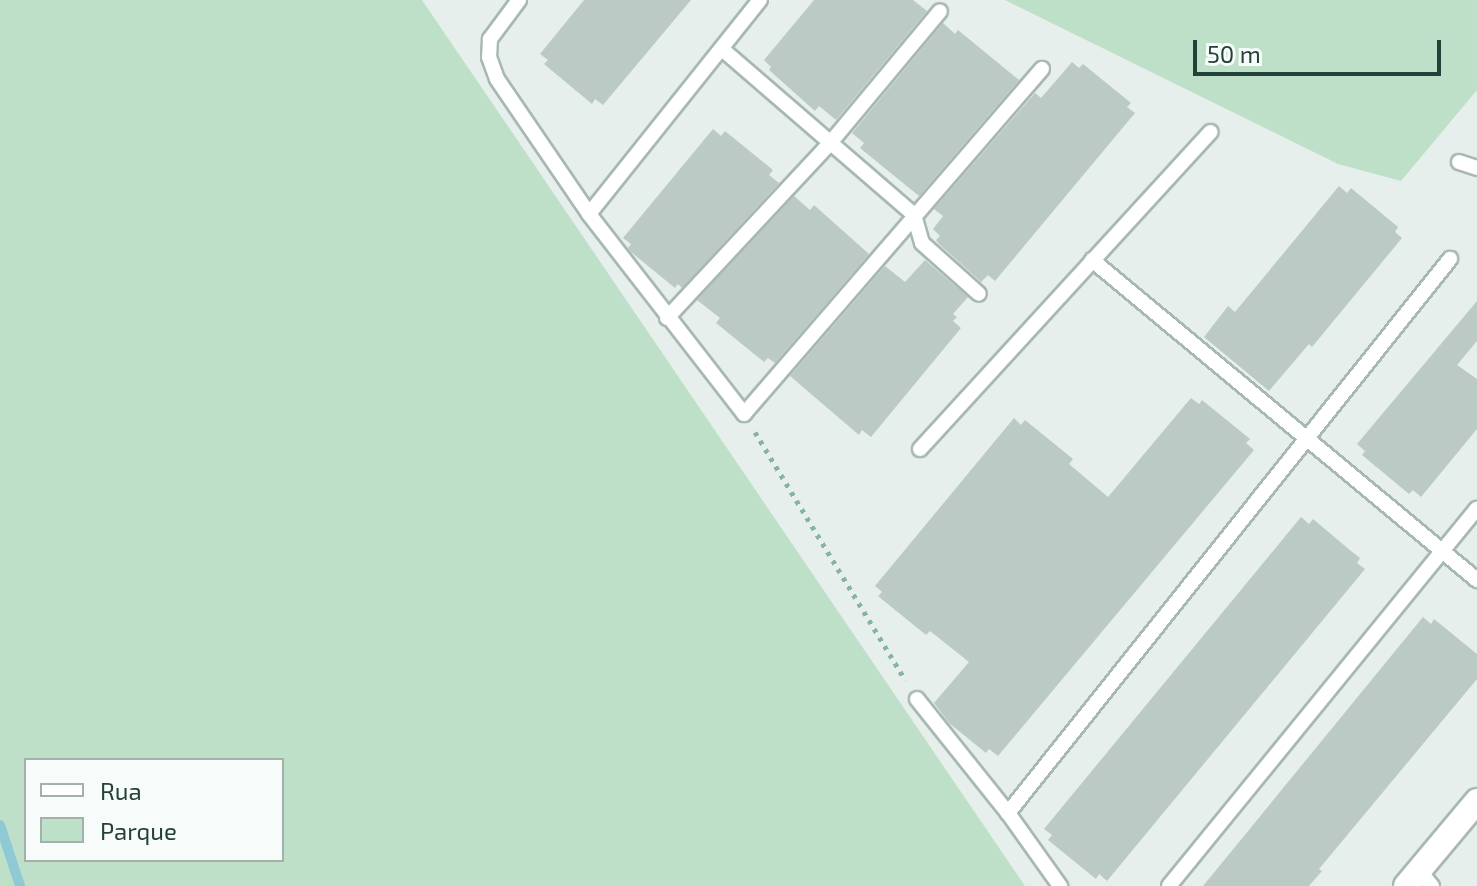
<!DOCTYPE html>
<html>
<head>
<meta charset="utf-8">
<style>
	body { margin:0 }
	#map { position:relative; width:1477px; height:886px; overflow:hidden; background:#e6efeb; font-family:"Exo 2",sans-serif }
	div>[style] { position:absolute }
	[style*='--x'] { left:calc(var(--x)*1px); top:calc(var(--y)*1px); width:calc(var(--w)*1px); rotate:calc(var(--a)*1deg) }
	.green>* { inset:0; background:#bfe0c8 }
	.stream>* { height:10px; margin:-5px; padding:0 5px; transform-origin:5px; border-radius:5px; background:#8ec9d4 }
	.building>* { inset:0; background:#bbcac4 }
	.path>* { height:5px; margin-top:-2.5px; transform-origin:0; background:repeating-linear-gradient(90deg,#86b3a5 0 4px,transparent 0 10px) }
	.roads { filter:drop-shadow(2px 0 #a8b8b2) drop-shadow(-2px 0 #a8b8b2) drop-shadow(0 2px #a8b8b2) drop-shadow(0 -2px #a8b8b2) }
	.lane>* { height:14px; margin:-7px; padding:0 7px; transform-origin:7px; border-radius:7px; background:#fff }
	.street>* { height:24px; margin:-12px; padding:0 12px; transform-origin:12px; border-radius:12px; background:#fff }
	span { translate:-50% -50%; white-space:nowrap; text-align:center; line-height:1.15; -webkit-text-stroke:7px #f7fbf9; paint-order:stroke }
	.legend { position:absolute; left:24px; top:758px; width:260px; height:104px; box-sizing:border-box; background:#f7fbf9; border:2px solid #a3b1ad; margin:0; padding:10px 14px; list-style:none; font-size:24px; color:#24423a }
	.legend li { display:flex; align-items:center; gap:16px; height:40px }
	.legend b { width:40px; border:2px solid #a3b1ad }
	.scale { position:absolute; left:1193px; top:40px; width:248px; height:36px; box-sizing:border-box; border:4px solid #24423a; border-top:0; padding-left:10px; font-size:24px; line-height:28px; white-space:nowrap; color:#24423a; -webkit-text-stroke:6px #f7fbf9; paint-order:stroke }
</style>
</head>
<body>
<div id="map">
	<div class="green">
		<i style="clip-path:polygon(evenodd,0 0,422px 0,1025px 886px,0 886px,0 0,282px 760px,282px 860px,26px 860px,26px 760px,282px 760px)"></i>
		<i style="clip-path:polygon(1005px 0,1477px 0,1477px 90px,1401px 181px,1338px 164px)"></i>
	</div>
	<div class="stream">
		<i style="--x:0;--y:825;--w:64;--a:71.8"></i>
	</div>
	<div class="building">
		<i style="clip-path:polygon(584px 0,691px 0,603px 105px,595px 99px,592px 104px,544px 64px,548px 60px,540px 54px)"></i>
		<i style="clip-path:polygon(814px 0,913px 0,927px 11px,836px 120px,819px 106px,815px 111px,769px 70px,771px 67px,764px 60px)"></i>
		<i style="clip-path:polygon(943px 23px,955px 34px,958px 30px,1019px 80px,919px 196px,860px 148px,864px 143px,852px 133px)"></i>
		<i style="clip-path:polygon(1072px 62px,1079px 68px,1083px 64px,1131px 103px,1127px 107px,1135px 113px,995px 281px,988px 275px,981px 282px,939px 244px,936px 240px,940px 236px,933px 229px,943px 216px,934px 209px,1035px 93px,1041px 98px)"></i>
		<i style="clip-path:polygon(713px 129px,721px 136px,725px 131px,773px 170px,769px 175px,779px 183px,682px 288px,678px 284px,675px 288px,631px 252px,628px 248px,631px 244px,623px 238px)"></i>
		<i style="clip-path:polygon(1339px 186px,1347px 193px,1351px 188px,1398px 227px,1395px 232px,1402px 238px,1312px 347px,1309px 344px,1269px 391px,1204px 337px,1228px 306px,1235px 312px)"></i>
		<i style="clip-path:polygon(794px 196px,810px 210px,814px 205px,869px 254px,775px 363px,768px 358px,764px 362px,716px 323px,720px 318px,697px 300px)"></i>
		<i style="clip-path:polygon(925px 260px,968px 297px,953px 314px,957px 317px,953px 321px,961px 328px,871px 437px,862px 430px,859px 435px,790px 376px,885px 266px,905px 282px)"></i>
		<i style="clip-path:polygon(1477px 301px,1477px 341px,1457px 365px,1477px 379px,1477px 429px,1421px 497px,1413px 490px,1409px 494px,1362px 455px,1365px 451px,1357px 444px)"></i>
		<i style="clip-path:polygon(1191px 398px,1199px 404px,1202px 400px,1250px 439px,1246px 443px,1254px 450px,998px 756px,989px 749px,986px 753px,949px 723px,934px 703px,969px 662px,930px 631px,926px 635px,878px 596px,882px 592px,875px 586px,1014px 418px,1021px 425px,1025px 420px,1073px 459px,1069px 464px,1108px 497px)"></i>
		<i style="clip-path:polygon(1301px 517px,1309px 524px,1313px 519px,1351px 551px,1360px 558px,1357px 563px,1365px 569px,1107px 881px,1099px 874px,1096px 879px,1048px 840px,1052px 835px,1044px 829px)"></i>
		<i style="clip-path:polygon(1423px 617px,1431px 624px,1434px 619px,1477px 654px,1477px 679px,1319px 869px,1322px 871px,1309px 886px,1203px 886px)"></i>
	</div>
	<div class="path">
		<i style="--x:755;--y:432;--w:290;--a:58.8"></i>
	</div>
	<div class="roads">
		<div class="lane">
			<i style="--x:519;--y:0;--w:49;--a:126.6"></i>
			<i style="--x:490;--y:39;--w:18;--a:93"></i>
			<i style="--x:489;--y:57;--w:23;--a:70"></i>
			<i style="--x:497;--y:79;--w:163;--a:55.7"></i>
			<i style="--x:589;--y:214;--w:253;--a:52.2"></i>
			<i style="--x:744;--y:414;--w:456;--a:-49.2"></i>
			<i style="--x:722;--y:49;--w:254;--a:40.8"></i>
			<i style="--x:914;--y:215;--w:29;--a:74"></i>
			<i style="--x:922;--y:243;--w:76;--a:41.8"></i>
			<i style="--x:1459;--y:162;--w:19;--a:18"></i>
			<i style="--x:589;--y:214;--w:274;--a:-51.4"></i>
			<i style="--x:1092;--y:260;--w:501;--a:39.73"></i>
			<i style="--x:667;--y:318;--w:241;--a:-47"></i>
			<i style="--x:831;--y:142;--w:170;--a:-50.2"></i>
			<i style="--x:920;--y:449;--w:430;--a:-47.5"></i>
			<i style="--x:917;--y:699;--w:146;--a:51.4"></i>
			<i style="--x:1008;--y:813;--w:90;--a:54.5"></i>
			<i style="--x:1008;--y:813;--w:709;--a:-51.42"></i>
			<i style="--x:1419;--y:870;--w:21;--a:51"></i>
			<i style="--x:1169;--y:886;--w:487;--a:-50.8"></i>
		</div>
		<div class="street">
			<i style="--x:1406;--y:886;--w:111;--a:-50.1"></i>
		</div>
	</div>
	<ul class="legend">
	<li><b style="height:10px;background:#fff"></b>Rua</li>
	<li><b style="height:22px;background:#bfe0c8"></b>Parque</li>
	</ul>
	<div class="scale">50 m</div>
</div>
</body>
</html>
